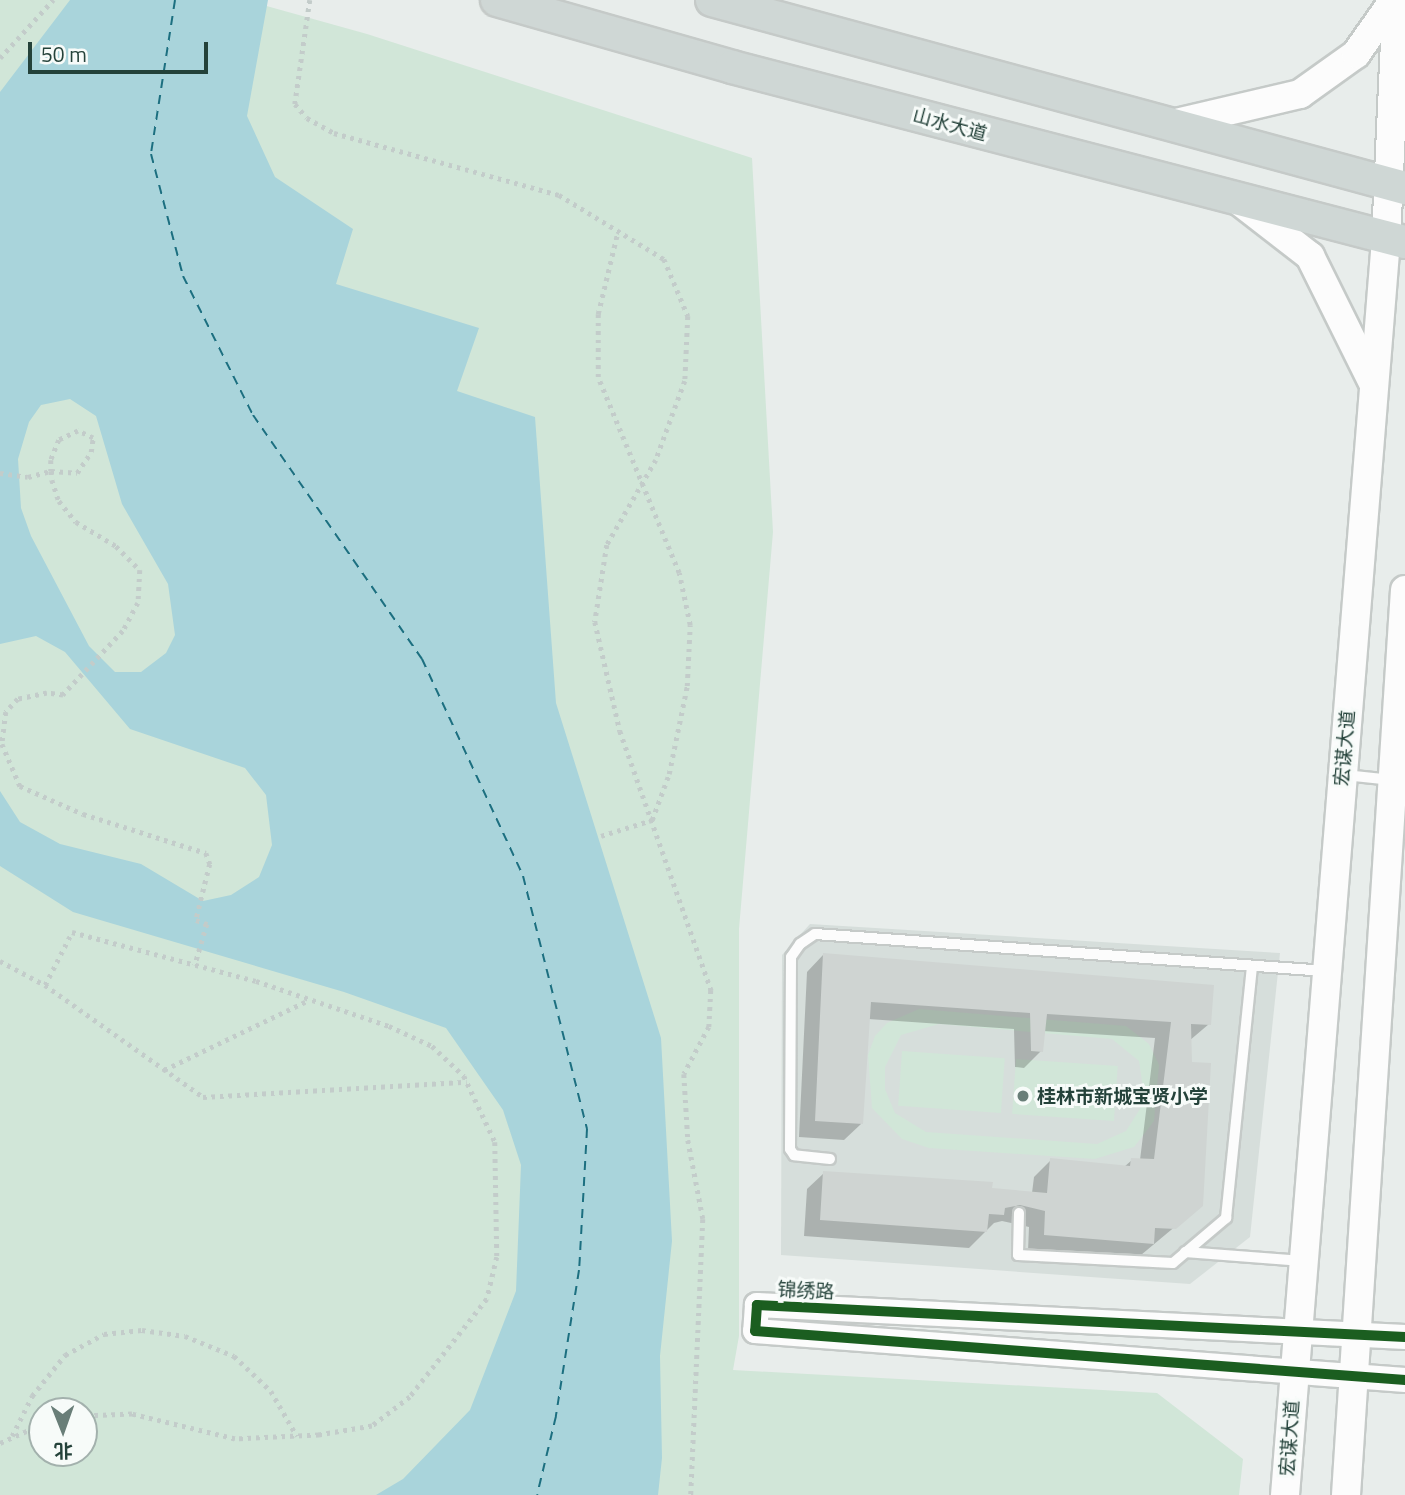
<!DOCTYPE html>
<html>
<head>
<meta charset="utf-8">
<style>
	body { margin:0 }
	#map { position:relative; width:1405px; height:1495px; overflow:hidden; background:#e8edeb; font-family:"Titillium Web","Noto Sans SC",sans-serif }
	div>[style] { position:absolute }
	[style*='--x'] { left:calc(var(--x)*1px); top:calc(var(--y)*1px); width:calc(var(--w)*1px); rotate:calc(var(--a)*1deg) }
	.built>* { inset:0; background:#d6dedb }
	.green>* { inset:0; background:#d1e6d8; transform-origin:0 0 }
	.water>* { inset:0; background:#a9d4db }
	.shadow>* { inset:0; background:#0003 }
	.ferry>* { height:2px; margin-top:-1px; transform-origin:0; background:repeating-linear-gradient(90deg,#1c6f80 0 9px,transparent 0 16px) }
	.building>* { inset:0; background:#cfd4d2 }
	.path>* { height:4.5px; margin-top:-2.25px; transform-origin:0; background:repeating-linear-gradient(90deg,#c3ccca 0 3.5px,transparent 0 8.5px) }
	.roads { filter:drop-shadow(2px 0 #c5cac8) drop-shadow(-2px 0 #c5cac8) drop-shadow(0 2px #c5cac8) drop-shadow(0 -2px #c5cac8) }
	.service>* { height:10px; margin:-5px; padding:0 5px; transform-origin:5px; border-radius:5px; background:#fcfcfc }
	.tertiary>* { height:24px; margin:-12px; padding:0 12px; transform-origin:12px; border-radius:12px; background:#fcfcfc }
	.secondary>* { height:28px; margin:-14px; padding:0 14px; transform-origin:14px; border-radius:14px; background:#fcfcfc }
	.primary>* { height:32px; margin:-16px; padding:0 16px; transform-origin:16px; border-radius:16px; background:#cfd7d5 }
	.cycleway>* { height:10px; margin:-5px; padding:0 5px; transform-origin:5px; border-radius:5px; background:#1b5e20 }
	.dots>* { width:19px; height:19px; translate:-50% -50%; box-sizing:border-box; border:4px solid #f7fbf9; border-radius:50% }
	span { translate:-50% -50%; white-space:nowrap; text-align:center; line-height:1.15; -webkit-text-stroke:6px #f7fbf9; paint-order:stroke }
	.street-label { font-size:19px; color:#24423a }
	.poi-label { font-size:19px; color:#24423a; font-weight:700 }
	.left { translate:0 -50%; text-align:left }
	.north { position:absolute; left:28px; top:1397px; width:70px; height:70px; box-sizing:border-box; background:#f7fbf9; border:2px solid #a3b1ad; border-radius:50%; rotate:179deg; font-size:19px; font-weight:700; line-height:28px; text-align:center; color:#24423a }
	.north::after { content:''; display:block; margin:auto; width:24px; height:32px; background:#697e78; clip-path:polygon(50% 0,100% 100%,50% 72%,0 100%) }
	.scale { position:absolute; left:28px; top:42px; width:180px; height:32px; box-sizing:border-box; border:4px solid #24423a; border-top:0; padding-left:9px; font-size:21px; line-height:24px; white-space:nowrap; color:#24423a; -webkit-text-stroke:5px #f7fbf9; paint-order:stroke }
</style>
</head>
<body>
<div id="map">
	<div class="built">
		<i style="clip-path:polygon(810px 924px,1280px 953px,1250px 1237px,1190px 1284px,781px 1255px,782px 955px)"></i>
	</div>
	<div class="green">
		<i style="clip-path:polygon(evenodd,0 0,245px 0,367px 34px,752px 158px,773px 532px,739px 929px,739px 1336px,733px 1370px,1157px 1393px,1243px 1459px,1239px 1495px,0 1495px,0 0,42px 1411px,84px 1411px,84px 1453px,42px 1453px,42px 1411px)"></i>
		<i style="clip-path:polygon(evenodd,919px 1009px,1126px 1026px,1149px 1044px,1159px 1065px,1154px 1121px,1134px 1147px,1095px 1159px,929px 1148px,902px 1139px,872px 1108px,868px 1055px,875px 1036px,887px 1023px,919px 1009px,939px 1024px,1112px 1039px,1139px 1061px,1145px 1101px,1126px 1131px,1097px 1144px,926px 1132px,895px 1113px,885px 1089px,885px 1067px,901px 1035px,939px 1024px)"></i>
		<i style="left:902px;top:1051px;width:103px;height:55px;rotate:4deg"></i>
		<i style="left:1016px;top:1059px;width:102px;height:55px;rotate:4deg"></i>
	</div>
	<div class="water">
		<i style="clip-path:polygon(evenodd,70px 0,268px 0,247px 116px,275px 177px,353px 229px,336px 284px,479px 328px,457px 391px,535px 417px,556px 703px,661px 1038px,672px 1241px,660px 1356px,662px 1458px,658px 1495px,376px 1495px,403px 1479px,470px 1410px,516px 1291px,521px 1165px,503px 1110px,446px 1028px,344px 992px,73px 912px,0 866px,0 791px,20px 822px,60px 844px,141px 864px,203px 901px,231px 895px,259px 877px,272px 845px,266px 795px,245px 768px,130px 729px,65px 652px,36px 636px,0 644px,0 92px,70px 0,70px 399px,96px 416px,122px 504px,168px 584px,175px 635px,166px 653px,141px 672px,115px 672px,89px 646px,31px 536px,21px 508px,18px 459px,29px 422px,41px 405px,70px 399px)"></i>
	</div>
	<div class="shadow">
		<i style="clip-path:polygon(823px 955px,1209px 1024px,1189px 1041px,1201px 1205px,1135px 1260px,1028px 1251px,1029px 1227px,1002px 1221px,994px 1223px,969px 1248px,804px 1236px,807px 1189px,824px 1173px,1032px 1193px,1034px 1177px,1051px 1160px,1124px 1167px,1132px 1160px,1140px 1160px,1155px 1038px,1043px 1031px,1041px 1051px,1024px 1068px,1015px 1067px,1014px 1029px,868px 1019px,861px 1124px,844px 1140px,799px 1137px,807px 972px)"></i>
	</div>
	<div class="ferry">
		<i style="--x:175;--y:0;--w:156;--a:98.9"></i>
		<i style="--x:151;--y:154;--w:126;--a:75.3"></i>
		<i style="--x:183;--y:276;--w:156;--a:63.3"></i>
		<i style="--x:253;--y:415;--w:297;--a:55.3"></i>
		<i style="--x:422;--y:659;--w:239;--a:65"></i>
		<i style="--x:523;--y:876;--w:261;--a:75.8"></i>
		<i style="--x:587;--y:1129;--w:141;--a:93.2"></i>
		<i style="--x:579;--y:1270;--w:148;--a:99"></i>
		<i style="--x:556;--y:1416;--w:81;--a:103.5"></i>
	</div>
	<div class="building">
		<i style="clip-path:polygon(823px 953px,1214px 985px,1211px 1025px,1191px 1024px,1192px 1062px,1211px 1063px,1203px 1206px,1176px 1229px,1155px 1228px,1154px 1244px,1044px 1235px,1045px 1211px,1020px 1205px,1005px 1208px,1004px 1215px,989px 1214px,987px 1232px,820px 1220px,823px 1171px,993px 1182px,992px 1188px,1047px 1193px,1050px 1158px,1130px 1166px,1131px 1158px,1154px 1159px,1171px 1022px,1047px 1014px,1043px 1052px,1031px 1051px,1030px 1013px,871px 1002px,863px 1124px,815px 1121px)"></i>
	</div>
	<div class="path">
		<i style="--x:310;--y:0;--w:105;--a:98.2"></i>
		<i style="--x:295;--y:104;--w:18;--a:49"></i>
		<i style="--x:307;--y:118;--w:31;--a:29"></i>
		<i style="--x:334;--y:133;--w:233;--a:15.4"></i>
		<i style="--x:559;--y:195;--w:123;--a:31.4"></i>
		<i style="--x:664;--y:259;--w:62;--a:67.2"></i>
		<i style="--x:688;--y:316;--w:65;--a:92.6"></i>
		<i style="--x:685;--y:381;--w:84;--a:110.2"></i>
		<i style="--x:656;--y:460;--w:98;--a:120"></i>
		<i style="--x:607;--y:545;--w:78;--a:98.9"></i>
		<i style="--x:595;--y:622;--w:112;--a:77.1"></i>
		<i style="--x:620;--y:731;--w:275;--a:70.6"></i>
		<i style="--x:711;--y:990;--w:37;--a:93"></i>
		<i style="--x:709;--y:1027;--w:53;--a:118"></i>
		<i style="--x:684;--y:1074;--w:66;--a:86.5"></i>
		<i style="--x:688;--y:1140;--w:80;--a:79.2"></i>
		<i style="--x:703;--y:1219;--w:276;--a:92.5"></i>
		<i style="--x:0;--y:58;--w:79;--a:-47.6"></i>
		<i style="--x:0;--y:473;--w:28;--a:8"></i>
		<i style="--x:28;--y:477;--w:24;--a:-15"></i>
		<i style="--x:51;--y:471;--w:26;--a:4"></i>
		<i style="--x:77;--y:473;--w:25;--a:-56"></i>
		<i style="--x:91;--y:452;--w:14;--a:-82"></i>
		<i style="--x:93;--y:438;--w:17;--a:-155"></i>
		<i style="--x:78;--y:431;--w:21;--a:155"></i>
		<i style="--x:59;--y:440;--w:22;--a:112"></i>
		<i style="--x:51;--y:460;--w:11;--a:90"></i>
		<i style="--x:51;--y:471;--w:9;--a:84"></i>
		<i style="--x:52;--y:480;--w:22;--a:72"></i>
		<i style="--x:59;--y:501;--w:27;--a:51"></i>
		<i style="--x:76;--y:522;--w:47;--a:31"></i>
		<i style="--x:116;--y:546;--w:34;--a:45"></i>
		<i style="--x:140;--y:570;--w:33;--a:93"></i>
		<i style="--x:138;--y:603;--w:32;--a:118"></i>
		<i style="--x:123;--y:631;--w:88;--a:133.2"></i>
		<i style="--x:63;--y:695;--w:16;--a:-173"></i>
		<i style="--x:47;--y:693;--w:30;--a:168"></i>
		<i style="--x:18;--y:699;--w:18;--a:133"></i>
		<i style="--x:6;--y:712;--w:32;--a:97"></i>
		<i style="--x:2;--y:744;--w:46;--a:66.8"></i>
		<i style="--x:20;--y:786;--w:69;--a:24"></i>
		<i style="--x:83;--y:814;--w:129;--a:17.6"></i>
		<i style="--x:206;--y:853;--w:12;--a:70"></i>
		<i style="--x:210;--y:864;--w:58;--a:104"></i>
		<i style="--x:196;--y:920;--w:12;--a:20"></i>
		<i style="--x:207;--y:924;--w:43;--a:106.3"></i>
		<i style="--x:601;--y:836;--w:53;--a:-17.4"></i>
		<i style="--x:652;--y:820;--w:49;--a:-69.7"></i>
		<i style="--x:669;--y:774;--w:90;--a:-78.4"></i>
		<i style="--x:687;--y:686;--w:61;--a:-87.2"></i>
		<i style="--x:690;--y:625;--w:53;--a:-101.9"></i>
		<i style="--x:679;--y:573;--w:212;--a:-112.5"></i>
		<i style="--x:598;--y:377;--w:63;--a:-90"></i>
		<i style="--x:598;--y:314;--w:85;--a:-76.5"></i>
		<i style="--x:0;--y:961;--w:51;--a:28.1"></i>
		<i style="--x:45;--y:985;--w:59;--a:-63"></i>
		<i style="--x:72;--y:932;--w:190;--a:14.9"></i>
		<i style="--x:256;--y:981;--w:140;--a:18.7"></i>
		<i style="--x:389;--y:1026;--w:47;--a:24.9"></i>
		<i style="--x:432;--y:1046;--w:44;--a:43.2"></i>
		<i style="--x:464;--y:1076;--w:73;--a:64.8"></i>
		<i style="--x:495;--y:1142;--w:115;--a:89"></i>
		<i style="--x:497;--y:1257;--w:43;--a:103.4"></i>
		<i style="--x:487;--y:1299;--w:125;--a:128.2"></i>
		<i style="--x:410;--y:1397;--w:48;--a:142.7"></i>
		<i style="--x:372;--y:1426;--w:54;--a:170.4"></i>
		<i style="--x:319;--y:1435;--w:84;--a:177.3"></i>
		<i style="--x:235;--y:1439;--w:106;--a:-166.4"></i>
		<i style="--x:132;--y:1414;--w:48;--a:177.6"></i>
		<i style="--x:45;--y:985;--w:194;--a:35.3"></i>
		<i style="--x:203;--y:1097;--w:264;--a:-3.3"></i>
		<i style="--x:164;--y:1070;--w:161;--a:-25.8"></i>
		<i style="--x:12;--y:1436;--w:45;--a:-63.4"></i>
		<i style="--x:32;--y:1396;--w:53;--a:-51.2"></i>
		<i style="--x:65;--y:1355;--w:44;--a:-28.3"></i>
		<i style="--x:104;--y:1334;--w:38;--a:-6"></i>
		<i style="--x:142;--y:1330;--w:43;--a:7.9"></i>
		<i style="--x:185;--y:1336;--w:53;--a:22.2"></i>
		<i style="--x:234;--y:1356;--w:51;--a:43.4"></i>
		<i style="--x:271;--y:1391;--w:52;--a:60"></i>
		<i style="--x:0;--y:1443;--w:46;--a:-24.3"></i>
	</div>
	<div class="roads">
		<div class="service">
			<i style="--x:1345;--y:775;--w:47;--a:6.1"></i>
			<i style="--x:830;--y:1159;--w:36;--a:-174"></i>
			<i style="--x:794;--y:1155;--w:7;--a:-124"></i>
			<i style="--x:790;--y:1149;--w:192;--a:-89.7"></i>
			<i style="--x:791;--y:957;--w:16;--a:-55"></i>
			<i style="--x:800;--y:944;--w:18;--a:-34"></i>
			<i style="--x:815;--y:934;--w:512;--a:4.14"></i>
			<i style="--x:1019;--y:1213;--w:42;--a:91.4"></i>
			<i style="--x:1018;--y:1255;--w:155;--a:3"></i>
			<i style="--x:1173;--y:1263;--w:70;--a:-40.3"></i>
			<i style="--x:1226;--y:1218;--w:253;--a:-84.1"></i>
			<i style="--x:1185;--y:1252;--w:118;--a:4.4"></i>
		</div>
		<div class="tertiary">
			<i style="--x:1405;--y:1337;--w:649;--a:-177.17"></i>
			<i style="--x:757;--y:1305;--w:26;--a:94"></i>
			<i style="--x:755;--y:1331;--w:652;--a:4.31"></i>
		</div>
		<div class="secondary">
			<i style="--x:1168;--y:125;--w:136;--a:-13.2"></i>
			<i style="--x:1300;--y:94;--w:69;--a:-35.5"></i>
			<i style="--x:1356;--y:54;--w:66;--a:-54.9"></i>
			<i style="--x:1239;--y:201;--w:90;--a:37.8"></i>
			<i style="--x:1310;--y:256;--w:142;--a:63.6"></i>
			<i style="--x:1285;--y:1495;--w:1259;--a:-85.4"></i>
			<i style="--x:1386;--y:240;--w:240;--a:-87.4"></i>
			<i style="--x:1346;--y:1495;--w:907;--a:-86.27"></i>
		</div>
		<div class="primary">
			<i style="--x:497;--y:0;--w:244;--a:15.9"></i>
			<i style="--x:732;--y:67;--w:695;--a:14.58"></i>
			<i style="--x:712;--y:0;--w:718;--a:15.18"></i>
		</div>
	</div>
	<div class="cycleway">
		<i style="--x:1405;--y:1337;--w:649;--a:-177.17"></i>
		<i style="--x:757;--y:1305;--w:26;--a:94"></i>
		<i style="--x:755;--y:1331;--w:652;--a:4.31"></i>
	</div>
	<div class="dots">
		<i style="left:1023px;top:1096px;background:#697e78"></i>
	</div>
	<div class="street-label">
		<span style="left:950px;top:124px;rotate:15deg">山水大道</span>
		<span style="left:1344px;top:748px;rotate:-85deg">宏谋大道</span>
		<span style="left:806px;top:1290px;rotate:3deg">锦绣路</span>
		<span style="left:1289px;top:1438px;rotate:-86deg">宏谋大道</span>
	</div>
	<div class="poi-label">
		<span class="left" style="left:1037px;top:1096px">桂林市新城宝贤小学</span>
	</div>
	<div class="north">北</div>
	<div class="scale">50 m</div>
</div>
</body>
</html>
